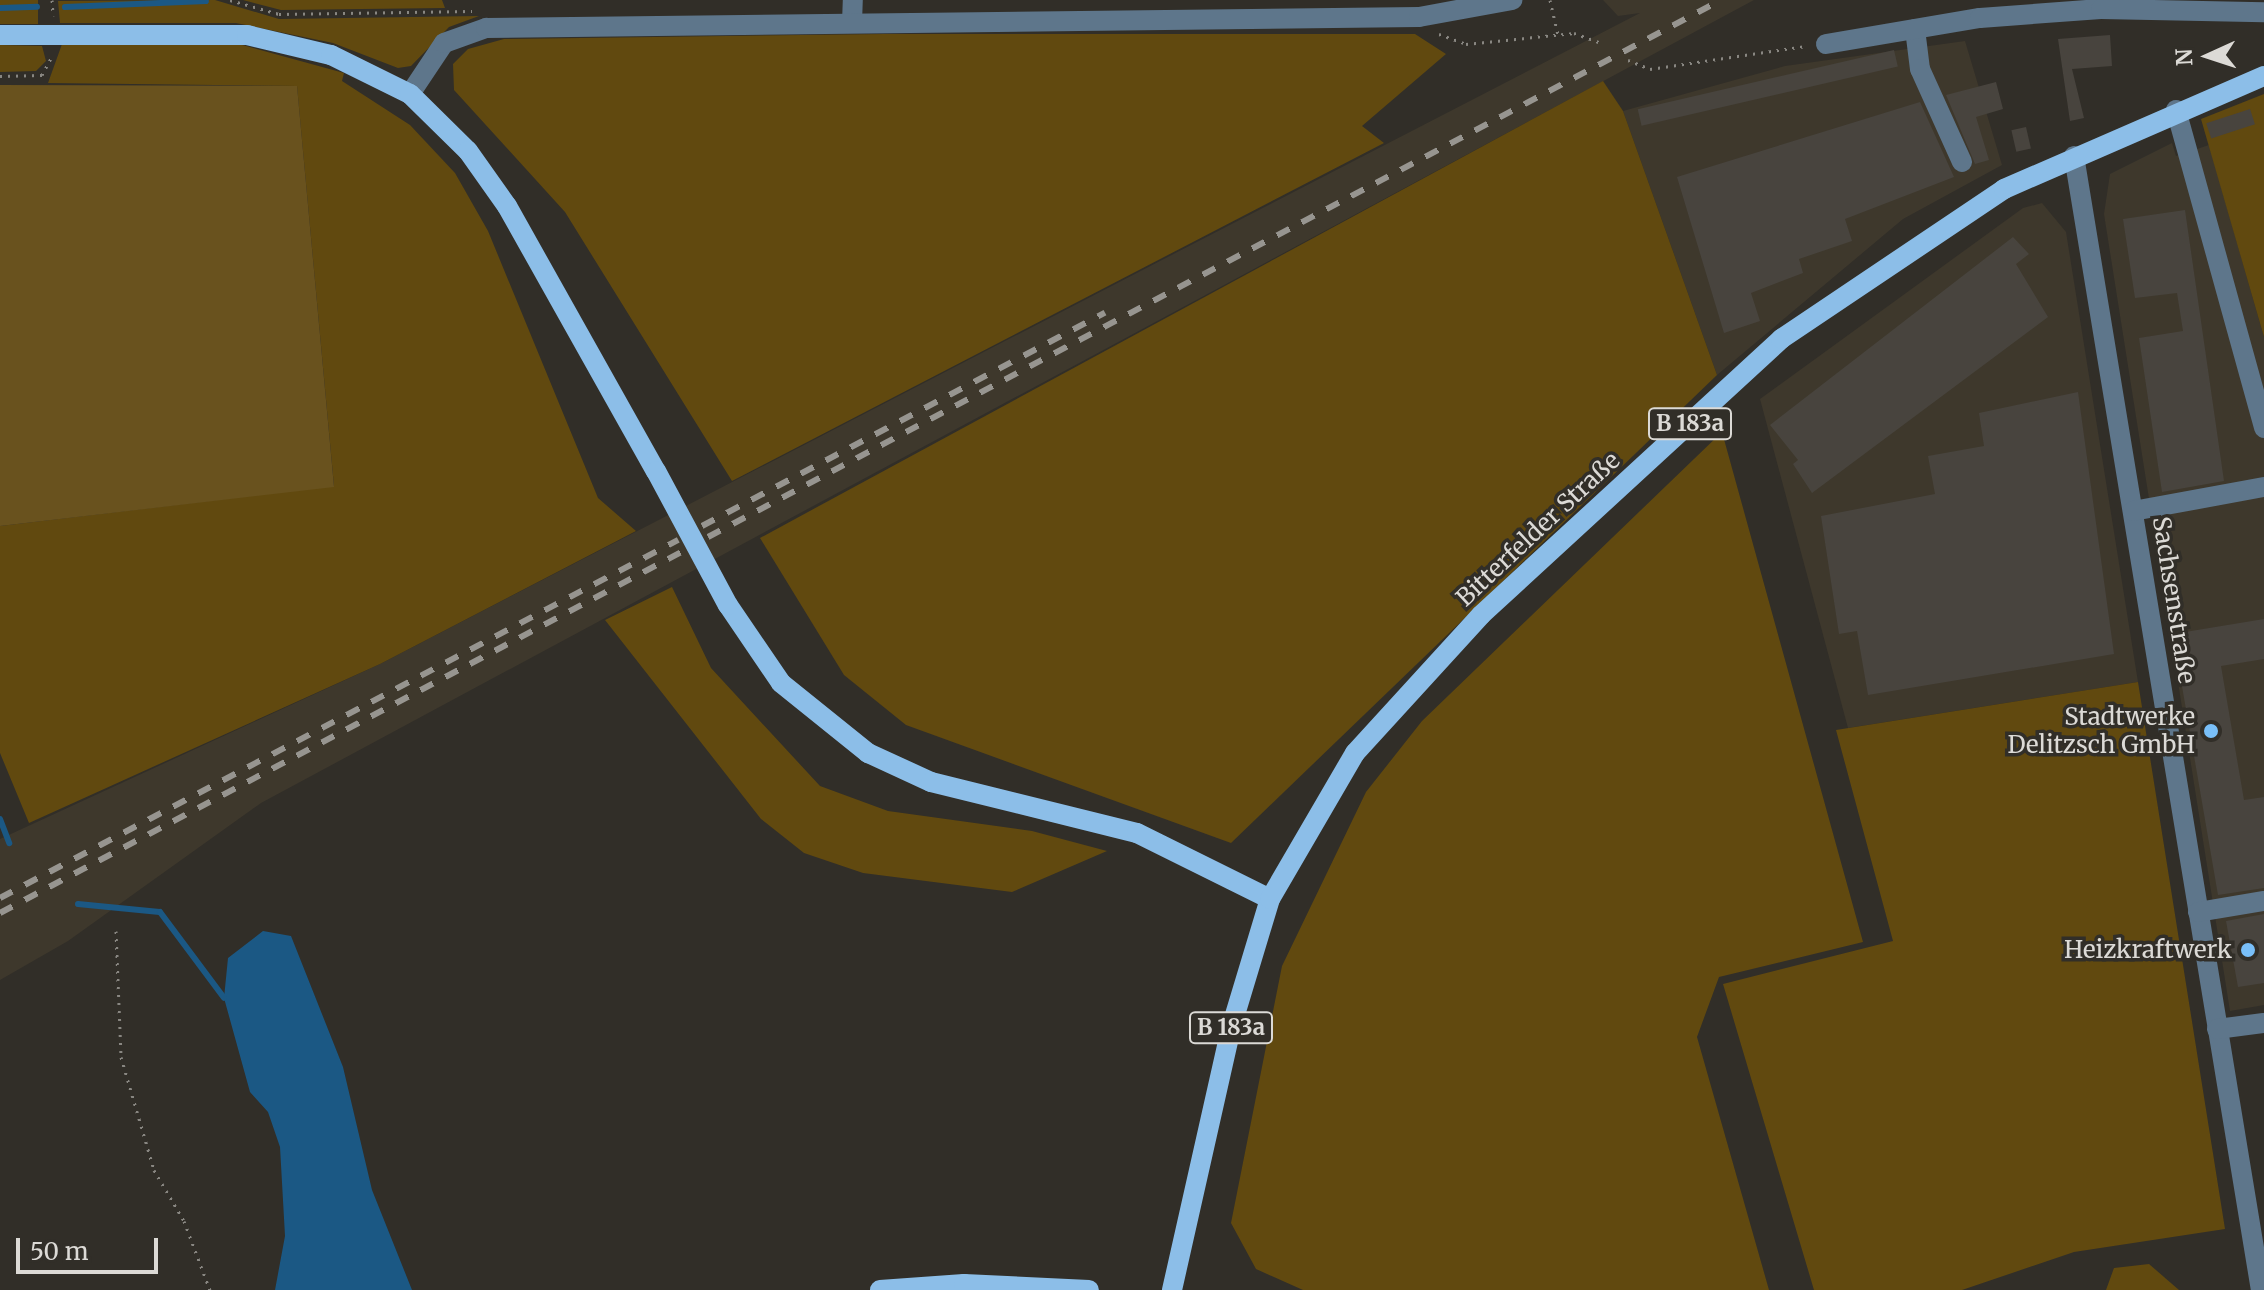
<!DOCTYPE html>
<html>
<head>
<meta charset="utf-8">
<style>
	body { margin:0 }
	#map { position:relative; width:2264px; height:1290px; overflow:hidden; background:#312e28; font-family:Merriweather,serif }
	div>[style] { position:absolute }
	[style*='--x'] { left:calc(var(--x)*1px); top:calc(var(--y)*1px); width:calc(var(--w)*1px); rotate:calc(var(--a)*1deg) }
	.built>* { inset:0; background:#3e382c }
	.green>* { inset:0; background:#61490f; transform-origin:0 0 }
	.forest>* { inset:0; background:#69521e }
	.water>* { inset:0; background:#1b5884 }
	.stream>* { height:6px; margin:-3px; padding:0 3px; transform-origin:3px; border-radius:3px; background:#1b5884 }
	.building>* { inset:0; background:#48443e; transform-origin:0 0 }
	.path>* { height:3px; margin-top:-1.5px; transform-origin:0; background:repeating-linear-gradient(90deg,#898782 0 2px,transparent 0 8px) }
	.minor>* { height:20px; margin:-10px; padding:0 10px; transform-origin:10px; border-radius:10px; background:#5e768b }
	.major>* { height:20px; margin:-10px; padding:0 10px; transform-origin:10px; border-radius:10px; background:#8cbee8 }
	.rail>* { height:6px; margin-top:-3px; transform-origin:0; background:repeating-linear-gradient(90deg,#979590 0 14px,transparent 0 28px) }
	.major-bridge>* { height:20px; margin:-10px; padding:0 10px; transform-origin:10px; border-radius:10px; background:#8cbee8 }
	.dots>* { width:22px; height:22px; translate:-50% -50%; box-sizing:border-box; border:4px solid #312e28; border-radius:50% }
	span { translate:-50% -50%; white-space:nowrap; text-align:center; line-height:1.15; -webkit-text-stroke:7px #312e28; paint-order:stroke }
	.shield-label span { padding:2px 6px; background:#312e28; border:2px solid; border-radius:6px; -webkit-text-stroke-width:0 }
	.shield-label { font-size:22px; color:#dcdad6; font-weight:700 }
	.street-label { font-size:24px; color:#dcdad6 }
	.poi-label { font-size:24px; color:#dcdad6 }
	.right { translate:-100% -50%; text-align:right }
	.north { position:absolute; left:2168px; top:16px; width:80px; height:80px; -webkit-text-stroke:6px #312e28; paint-order:stroke; rotate:267deg; font-size:22px; font-weight:700; line-height:32px; text-align:center; color:#dcdad6 }
	.north::after { content:''; display:block; margin:auto; width:28px; height:36px; background:#dcdad6; clip-path:polygon(50% 0,100% 100%,50% 72%,0 100%) }
	.scale { position:absolute; left:16px; top:1238px; width:142px; height:36px; box-sizing:border-box; border:4px solid #dcdad6; border-top:0; padding-left:10px; font-size:24px; line-height:28px; white-space:nowrap; color:#dcdad6; -webkit-text-stroke:6px #312e28; paint-order:stroke }
</style>
</head>
<body>
<div id="map">
	<div class="built">
		<i style="clip-path:polygon(1603px 0,1754px 0,261px 803px,68px 941px,0 980px,0 839px,380px 664px,1640px 13px,1618px 16px)"></i>
		<i style="clip-path:polygon(1965px 41px,2002px 165px,1903px 219px,1717px 375px,1623px 111px,1785px 66px)"></i>
		<i style="clip-path:polygon(2172px 143px,2176px 156px,2209px 145px,2264px 337px,2264px 1005px,2230px 1011px,2104px 214px,2110px 174px)"></i>
		<i style="clip-path:polygon(2042px 203px,2066px 232px,2138px 682px,1848px 728px,1760px 399px,2023px 208px)"></i>
	</div>
	<div class="green">
		<i style="left:0;top:0;width:38px;height:24px"></i>
		<i style="clip-path:polygon(215px 0,279px 19px,479px 16px,449px 27px,411px 66px,398px 68px,333px 43px,236px 23px,60px 23px,58px 1px)"></i>
		<i style="clip-path:polygon(243px 0,442px 0,445px 8px,281px 10px)"></i>
		<i style="clip-path:polygon(885px 34px,1415px 34px,1446px 54px,1362px 126px,1384px 143px,732px 481px,565px 212px,454px 90px,453px 64px,468px 49px,504px 39px)"></i>
		<i style="clip-path:polygon(235px 43px,344px 73px,342px 81px,410px 125px,455px 173px,488px 231px,598px 498px,636px 531px,380px 664px,29px 823px,0 753px,0 526px,334px 486px,297px 86px,48px 83px,62px 44px)"></i>
		<i style="clip-path:polygon(0 45px,42px 46px,46px 61px,36px 71px,0 72px)"></i>
		<i style="clip-path:polygon(1603px 81px,1623px 111px,1717px 375px,1231px 843px,906px 725px,844px 675px,760px 538px)"></i>
		<i style="clip-path:polygon(2264px 94px,2264px 337px,2201px 119px)"></i>
		<i style="clip-path:polygon(1722px 432px,1863px 942px,1719px 977px,1697px 1037px,1769px 1290px,1303px 1290px,1256px 1269px,1231px 1223px,1282px 966px,1366px 792px,1422px 721px)"></i>
		<i style="clip-path:polygon(672px 587px,711px 668px,820px 786px,888px 811px,1032px 831px,1107px 851px,1012px 892px,863px 873px,804px 853px,761px 819px,605px 620px)"></i>
		<i style="clip-path:polygon(2138px 682px,2225px 1229px,2074px 1252px,1962px 1290px,1814px 1290px,1723px 984px,1893px 941px,1836px 730px)"></i>
		<i style="clip-path:polygon(2149px 1264px,2179px 1290px,2106px 1290px,2114px 1268px)"></i>
	</div>
	<div class="forest">
		<i style="clip-path:polygon(0 85px,297px 86px,334px 487px,0 526px)"></i>
	</div>
	<div class="water">
		<i style="clip-path:polygon(263px 931px,291px 936px,343px 1067px,372px 1190px,412px 1290px,275px 1290px,285px 1236px,280px 1147px,268px 1112px,250px 1092px,224px 998px,228px 958px)"></i>
	</div>
	<div class="stream">
		<i style="--x:65;--y:7;--w:141;--a:-2.4"></i>
		<i style="--x:0;--y:8;--w:37;--a:-2"></i>
		<i style="--x:0;--y:819;--w:26;--a:69"></i>
		<i style="--x:78;--y:904;--w:82;--a:5.6"></i>
		<i style="--x:160;--y:912;--w:107;--a:53.3"></i>
	</div>
	<div class="building">
		<i style="clip-path:polygon(2110px 35px,2112px 66px,2072px 69px,2084px 118px,2070px 121px,2058px 39px)"></i>
		<i style="left:1894px;top:50px;width:17px;height:263px;rotate:77deg"></i>
		<i style="clip-path:polygon(1996px 82px,2003px 109px,1976px 117px,1989px 160px,1975px 164px,1946px 95px)"></i>
		<i style="clip-path:polygon(1920px 102px,1954px 177px,1845px 219px,1852px 241px,1799px 259px,1803px 273px,1751px 293px,1760px 321px,1724px 333px,1677px 177px)"></i>
		<i style="left:2250px;top:109px;width:16px;height:46px;rotate:72deg"></i>
		<i style="left:2026px;top:127px;width:22px;height:15px;rotate:77deg"></i>
		<i style="clip-path:polygon(2185px 210px,2224px 481px,2162px 492px,2139px 338px,2183px 331px,2177px 293px,2135px 298px,2123px 219px)"></i>
		<i style="clip-path:polygon(2013px 237px,2029px 254px,2016px 264px,2048px 317px,1812px 493px,1793px 464px,1798px 460px,1770px 425px)"></i>
		<i style="clip-path:polygon(2078px 392px,2114px 654px,1868px 695px,1857px 631px,1839px 634px,1821px 516px,1935px 494px,1928px 456px,1984px 446px,1979px 413px)"></i>
		<i style="clip-path:polygon(2264px 619px,2264px 659px,2221px 666px,2244px 800px,2264px 797px,2264px 888px,2218px 895px,2173px 634px)"></i>
		<i style="clip-path:polygon(2264px 914px,2264px 983px,2238px 987px,2226px 921px)"></i>
	</div>
	<div class="path">
		<i style="--x:52;--y:0;--w:16;--a:86"></i>
		<i style="--x:230;--y:0;--w:51;--a:15.9"></i>
		<i style="--x:279;--y:14;--w:193;--a:-0.9"></i>
		<i style="--x:1550;--y:0;--w:37;--a:77"></i>
		<i style="--x:1439;--y:34;--w:29;--a:20"></i>
		<i style="--x:1466;--y:44;--w:109;--a:-5.8"></i>
		<i style="--x:1574;--y:33;--w:27;--a:20"></i>
		<i style="--x:1628;--y:60;--w:24;--a:22"></i>
		<i style="--x:1650;--y:69;--w:158;--a:-8.4"></i>
		<i style="--x:0;--y:76;--w:42;--a:-1.4"></i>
		<i style="--x:42;--y:75;--w:21;--a:-62"></i>
		<i style="--x:116;--y:931;--w:126;--a:87.7"></i>
		<i style="--x:121;--y:1057;--w:118;--a:73.7"></i>
		<i style="--x:154;--y:1170;--w:59;--a:59.5"></i>
		<i style="--x:184;--y:1221;--w:74;--a:69.4"></i>
	</div>
	<div class="minor">
		<i style="--x:852;--y:23;--w:23;--a:-88"></i>
		<i style="--x:1915;--y:29;--w:40;--a:82.9"></i>
		<i style="--x:1920;--y:69;--w:102;--a:65.7"></i>
		<i style="--x:1826;--y:44;--w:156;--a:-9.6"></i>
		<i style="--x:1980;--y:18;--w:121;--a:-4.3"></i>
		<i style="--x:2101;--y:9;--w:163;--a:1.1"></i>
		<i style="--x:410;--y:94;--w:61;--a:-56.3"></i>
		<i style="--x:444;--y:43;--w:45;--a:-19.7"></i>
		<i style="--x:486;--y:28;--w:933;--a:-0.68"></i>
		<i style="--x:1419;--y:17;--w:95;--a:-10.4"></i>
		<i style="--x:2176;--y:110;--w:330;--a:74.5"></i>
		<i style="--x:2074;--y:156;--w:1149;--a:80.64"></i>
		<i style="--x:2133;--y:511;--w:133;--a:-10.4"></i>
		<i style="--x:2198;--y:912;--w:67;--a:-9.5"></i>
		<i style="--x:2217;--y:1029;--w:47;--a:-7.3"></i>
	</div>
	<div class="major">
		<i style="--x:0;--y:35;--w:247;--a:0"></i>
		<i style="--x:247;--y:35;--w:86;--a:13.4"></i>
		<i style="--x:331;--y:55;--w:88;--a:26.3"></i>
		<i style="--x:410;--y:94;--w:81;--a:44.5"></i>
		<i style="--x:468;--y:151;--w:67;--a:54.7"></i>
		<i style="--x:507;--y:206;--w:304;--a:60.7"></i>
		<i style="--x:728;--y:605;--w:94;--a:55.8"></i>
		<i style="--x:781;--y:683;--w:112;--a:38.8"></i>
		<i style="--x:868;--y:753;--w:69;--a:24.7"></i>
		<i style="--x:931;--y:782;--w:212;--a:13.9"></i>
		<i style="--x:1137;--y:833;--w:148;--a:26.4"></i>
		<i style="--x:880;--y:1290;--w:84;--a:-4.1"></i>
		<i style="--x:964;--y:1284;--w:125;--a:2.7"></i>
		<i style="--x:1172;--y:1290;--w:269;--a:-77.3"></i>
		<i style="--x:1231;--y:1028;--w:135;--a:-73.2"></i>
		<i style="--x:1270;--y:899;--w:169;--a:-59.8"></i>
		<i style="--x:1355;--y:753;--w:187;--a:-47.6"></i>
		<i style="--x:1481;--y:615;--w:408;--a:-42.6"></i>
		<i style="--x:1781;--y:339;--w:269;--a:-33.9"></i>
		<i style="--x:2004;--y:189;--w:283;--a:-23.5"></i>
	</div>
	<div class="rail">
		<i style="--x:702;--y:526;--w:456;--a:-27.9"></i>
		<i style="--x:708;--y:537;--w:1147;--a:-27.93"></i>
		<i style="--x:0;--y:898;--w:767;--a:-27.84"></i>
		<i style="--x:0;--y:913;--w:773;--a:-27.92"></i>
	</div>
	<div class="major-bridge">
		<i style="--x:656;--y:471;--w:152;--a:61.8"></i>
	</div>
	<div class="dots">
		<i style="left:2211px;top:731px;background:#79bff8"></i>
		<i style="left:2248px;top:950px;background:#79bff8"></i>
	</div>
	<div class="shield-label">
		<span style="left:1690px;top:424px">B 183a</span>
		<span style="left:1231px;top:1028px">B 183a</span>
	</div>
	<div class="street-label">
		<span style="left:1538px;top:529px;rotate:-43deg">Bitterfelder Straße</span>
		<span style="left:2174px;top:600px;rotate:81deg">Sachsenstraße</span>
	</div>
	<div class="poi-label">
		<span class="right" style="left:2195px;top:731px">Stadtwerke<br>Delitzsch GmbH</span>
		<span class="right" style="left:2232px;top:950px">Heizkraftwerk</span>
	</div>
	<div class="north">N</div>
	<div class="scale">50 m</div>
</div>
</body>
</html>
